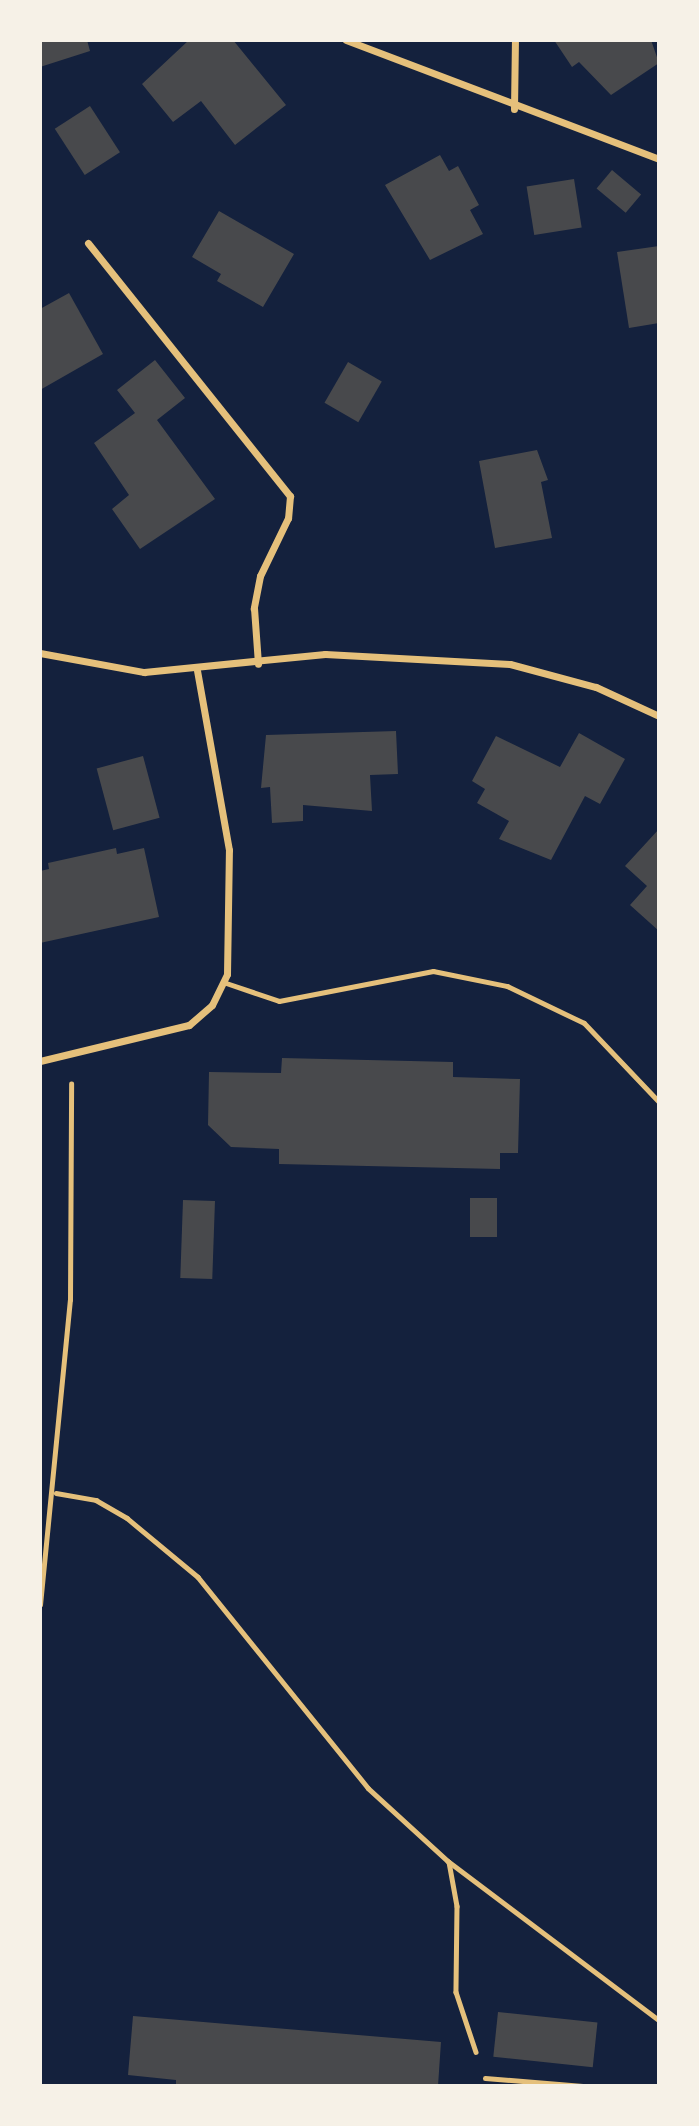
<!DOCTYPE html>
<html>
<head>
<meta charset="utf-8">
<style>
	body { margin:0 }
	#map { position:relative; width:699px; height:2126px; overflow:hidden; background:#14213d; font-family:Poppins,sans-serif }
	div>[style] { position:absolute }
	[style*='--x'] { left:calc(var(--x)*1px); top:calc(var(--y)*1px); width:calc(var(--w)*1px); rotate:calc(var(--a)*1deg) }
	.building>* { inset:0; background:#48494c; transform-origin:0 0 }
	.path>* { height:4.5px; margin:-2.25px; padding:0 2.25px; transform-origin:2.25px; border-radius:2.25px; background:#e5c07b }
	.service>* { height:5px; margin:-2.5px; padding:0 2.5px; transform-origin:2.5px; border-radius:2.5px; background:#e5c07b }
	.minor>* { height:7px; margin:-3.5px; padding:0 3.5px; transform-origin:3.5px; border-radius:3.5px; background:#e5c07b }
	span { translate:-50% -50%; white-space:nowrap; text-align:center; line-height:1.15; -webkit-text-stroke:7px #f6f1e7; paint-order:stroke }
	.frame { position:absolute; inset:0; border:42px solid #f6f1e7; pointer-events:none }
</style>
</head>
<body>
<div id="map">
	<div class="building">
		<i style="clip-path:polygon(40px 40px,87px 40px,90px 51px,40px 67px)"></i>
		<i style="clip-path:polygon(189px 40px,233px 40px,286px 105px,235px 145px,201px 101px,173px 122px,142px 84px)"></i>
		<i style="clip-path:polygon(554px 40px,651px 40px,659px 63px,611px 95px,579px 62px,572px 67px)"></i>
		<i style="left:90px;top:106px;width:55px;height:42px;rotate:57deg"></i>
		<i style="clip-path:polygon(440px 155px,449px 171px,458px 166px,479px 205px,470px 210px,483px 234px,430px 260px,385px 185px)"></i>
		<i style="left:612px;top:170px;width:38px;height:24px;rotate:40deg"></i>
		<i style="left:574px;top:179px;width:49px;height:48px;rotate:81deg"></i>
		<i style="clip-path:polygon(219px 211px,294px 254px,263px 307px,217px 281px,221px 274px,192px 257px)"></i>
		<i style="clip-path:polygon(659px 246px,659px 323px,629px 328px,617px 252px)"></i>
		<i style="clip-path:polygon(69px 293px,103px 354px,40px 390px,40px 309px)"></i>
		<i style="clip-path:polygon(155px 360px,185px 398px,157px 420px,215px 499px,140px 549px,112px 509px,129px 495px,94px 443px,135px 413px,117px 390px)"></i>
		<i style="left:348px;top:362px;width:39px;height:47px;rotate:30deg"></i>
		<i style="clip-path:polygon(537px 450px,548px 480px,541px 482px,552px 538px,495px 548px,479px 461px)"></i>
		<i style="clip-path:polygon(396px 731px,398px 774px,370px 775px,372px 811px,303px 805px,303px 821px,272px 823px,270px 787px,261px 788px,266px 735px)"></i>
		<i style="clip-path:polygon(579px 733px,625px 759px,600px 804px,585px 796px,551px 860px,499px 839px,509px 821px,477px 803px,485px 789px,472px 781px,496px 736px,560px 767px)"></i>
		<i style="left:143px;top:756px;width:64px;height:48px;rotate:75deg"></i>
		<i style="clip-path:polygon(659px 829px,659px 931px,630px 905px,647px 886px,625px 866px)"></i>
		<i style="clip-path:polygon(116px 848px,117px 854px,144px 848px,159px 917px,40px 943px,40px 871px,49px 869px,48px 863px)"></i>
		<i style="clip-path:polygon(282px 1058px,453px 1062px,453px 1077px,520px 1079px,518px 1153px,500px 1153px,500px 1169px,279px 1164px,279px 1149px,231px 1147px,208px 1125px,209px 1072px,281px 1073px)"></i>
		<i style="left:470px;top:1198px;width:27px;height:39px"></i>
		<i style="left:183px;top:1200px;width:32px;height:78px;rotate:2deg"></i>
		<i style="left:498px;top:2012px;width:100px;height:45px;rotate:6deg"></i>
		<i style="clip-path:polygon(133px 2016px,441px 2042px,438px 2086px,176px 2086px,176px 2080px,128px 2075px)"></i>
	</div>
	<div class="path">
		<i style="--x:56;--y:1493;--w:41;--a:9.9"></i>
		<i style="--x:96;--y:1500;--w:36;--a:30"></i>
		<i style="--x:127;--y:1518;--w:92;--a:39.7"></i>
		<i style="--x:198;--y:1577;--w:271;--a:51.1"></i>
		<i style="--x:368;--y:1788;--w:108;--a:42.4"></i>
		<i style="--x:448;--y:1861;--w:264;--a:37"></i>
		<i style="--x:40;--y:1605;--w:306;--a:-84.4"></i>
		<i style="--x:70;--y:1300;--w:216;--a:-89.7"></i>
		<i style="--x:449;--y:1862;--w:45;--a:79.7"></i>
		<i style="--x:457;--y:1906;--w:86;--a:90.7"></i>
		<i style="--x:456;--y:1992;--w:63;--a:71.6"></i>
	</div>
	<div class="service">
		<i style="--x:223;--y:982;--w:59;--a:18.7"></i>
		<i style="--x:279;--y:1001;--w:157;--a:-11"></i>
		<i style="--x:433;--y:971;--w:76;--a:11.5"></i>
		<i style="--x:507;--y:986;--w:85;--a:25.7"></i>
		<i style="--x:584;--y:1023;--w:109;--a:46.5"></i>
		<i style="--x:485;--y:2078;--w:98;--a:4.7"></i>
	</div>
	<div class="minor">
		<i style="--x:346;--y:40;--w:335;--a:20.8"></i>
		<i style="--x:514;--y:109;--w:69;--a:-89.2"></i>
		<i style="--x:88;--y:243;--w:324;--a:51.4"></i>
		<i style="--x:290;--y:496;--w:22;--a:95"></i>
		<i style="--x:288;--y:518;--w:64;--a:115.8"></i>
		<i style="--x:260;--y:576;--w:33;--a:101"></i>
		<i style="--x:254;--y:608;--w:56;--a:85.9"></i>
		<i style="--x:40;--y:653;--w:106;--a:10.4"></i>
		<i style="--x:144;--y:672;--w:182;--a:-5.7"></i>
		<i style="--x:325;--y:654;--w:185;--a:3.1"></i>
		<i style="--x:510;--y:664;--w:89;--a:15"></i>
		<i style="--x:596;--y:687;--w:69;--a:24.7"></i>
		<i style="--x:40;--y:1061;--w:153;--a:-13.6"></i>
		<i style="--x:189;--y:1025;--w:30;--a:-41"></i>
		<i style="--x:212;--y:1005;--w:34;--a:-64"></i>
		<i style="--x:227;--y:974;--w:124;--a:-89.1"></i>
		<i style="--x:229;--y:850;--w:182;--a:-100.1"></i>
	</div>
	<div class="frame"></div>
</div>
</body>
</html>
